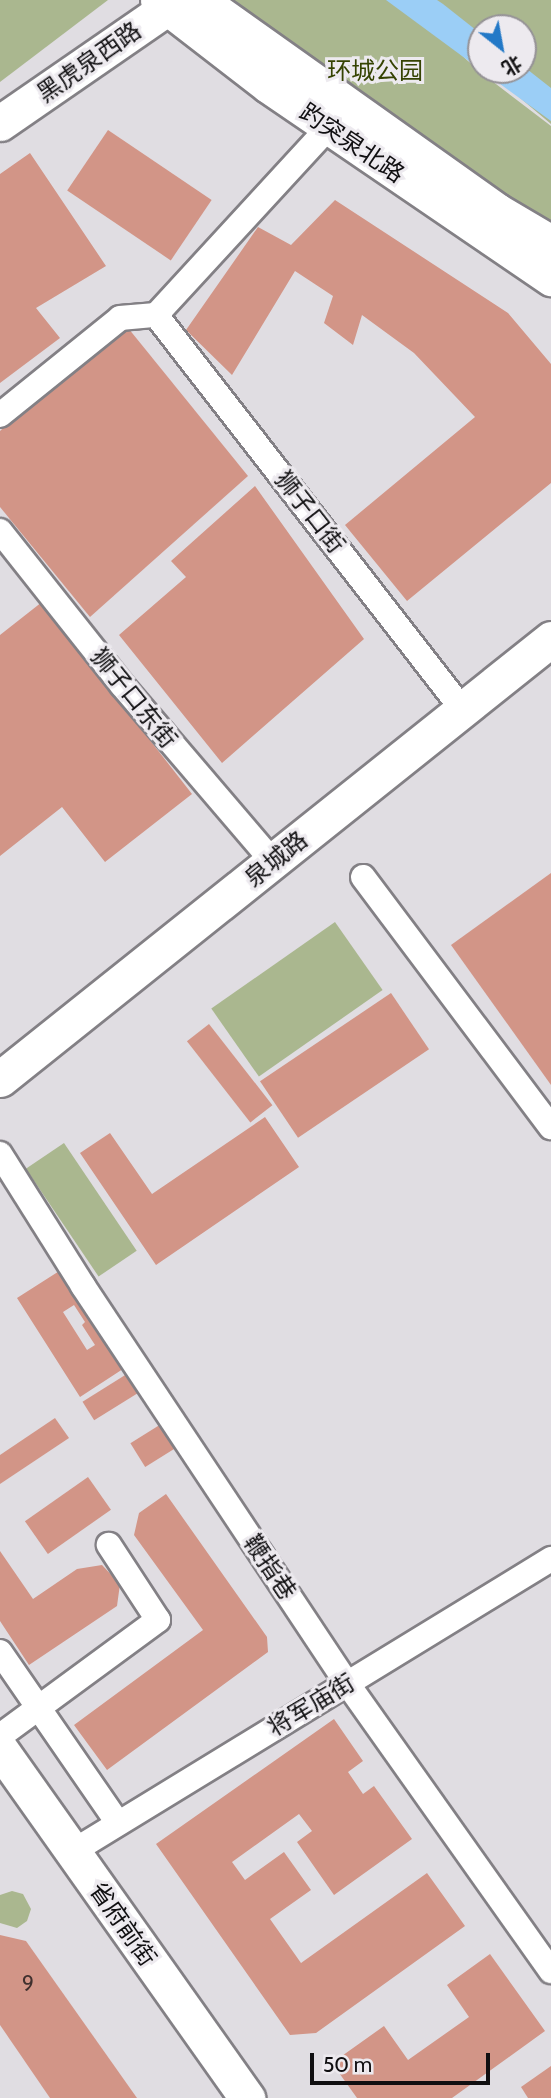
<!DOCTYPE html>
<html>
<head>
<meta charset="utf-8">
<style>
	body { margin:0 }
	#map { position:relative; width:551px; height:2098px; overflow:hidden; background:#e0dde2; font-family:Cabin,"Noto Sans SC",sans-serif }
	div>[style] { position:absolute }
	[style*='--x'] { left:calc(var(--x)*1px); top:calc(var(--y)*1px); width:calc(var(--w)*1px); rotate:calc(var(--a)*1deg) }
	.green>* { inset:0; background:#aab78f; transform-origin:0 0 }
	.water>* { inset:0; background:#9bcef6 }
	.building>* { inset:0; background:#d29587; transform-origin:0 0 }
	.roads { filter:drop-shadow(2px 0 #838085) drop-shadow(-2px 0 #838085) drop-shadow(0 2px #838085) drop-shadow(0 -2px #838085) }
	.street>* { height:24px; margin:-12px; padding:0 12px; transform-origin:12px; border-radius:12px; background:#fff }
	.secondary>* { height:35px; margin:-17.5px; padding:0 17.5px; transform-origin:17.5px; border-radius:17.5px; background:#fff }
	span { translate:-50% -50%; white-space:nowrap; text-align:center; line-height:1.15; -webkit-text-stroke:6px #edeaef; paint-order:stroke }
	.number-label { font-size:21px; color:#40302e }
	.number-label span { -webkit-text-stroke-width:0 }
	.street-label { font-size:24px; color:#100f11 }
	.park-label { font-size:24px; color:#354302 }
	.north { position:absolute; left:467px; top:14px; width:70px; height:70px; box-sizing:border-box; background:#edeaef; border:2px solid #959296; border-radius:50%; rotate:149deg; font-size:19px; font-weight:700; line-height:28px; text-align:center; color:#100f11 }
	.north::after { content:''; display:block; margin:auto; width:24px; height:32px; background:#2379c7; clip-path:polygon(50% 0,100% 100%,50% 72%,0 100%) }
	.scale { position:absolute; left:310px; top:2053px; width:180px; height:32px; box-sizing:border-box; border:4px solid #100f11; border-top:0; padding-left:9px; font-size:21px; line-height:24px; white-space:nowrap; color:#100f11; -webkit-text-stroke:5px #edeaef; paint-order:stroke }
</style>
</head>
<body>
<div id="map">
	<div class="green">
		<i style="clip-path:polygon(0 0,108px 0,0 82px)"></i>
		<i style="clip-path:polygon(177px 0,401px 0,479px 71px,551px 126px,551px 234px)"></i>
		<i style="clip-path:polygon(408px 0,551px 0,551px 124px,487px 70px,523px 70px,523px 28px,481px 28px,481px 65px)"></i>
		<i style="left:335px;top:922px;width:83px;height:151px;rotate:55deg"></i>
		<i style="left:64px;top:1143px;width:130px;height:46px;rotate:56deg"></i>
		<i style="clip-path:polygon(12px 1891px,23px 1894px,31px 1909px,27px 1921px,17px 1928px,0 1923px,0 1895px)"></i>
	</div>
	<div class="water">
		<i style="clip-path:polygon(386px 0,437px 0,443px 4px,481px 34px,481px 70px)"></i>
		<i style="clip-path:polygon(523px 66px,551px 88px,551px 121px,481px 70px,523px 70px)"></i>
	</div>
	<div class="building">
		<i style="left:108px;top:130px;width:125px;height:73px;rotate:34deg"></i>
		<i style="clip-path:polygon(30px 153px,106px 266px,36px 308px,60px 338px,0 383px,0 174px)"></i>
		<i style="clip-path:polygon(335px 200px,508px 313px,551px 364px,551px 483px,407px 601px,345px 525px,475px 417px,414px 353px,362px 315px,353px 345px,324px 323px,333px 296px,295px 271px,232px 375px,186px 330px,258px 227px,291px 245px)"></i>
		<i style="clip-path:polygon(120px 318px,248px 476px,90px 617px,0 507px,0 431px)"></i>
		<i style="clip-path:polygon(255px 486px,364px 639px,222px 763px,119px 635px,186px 577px,171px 561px)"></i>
		<i style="clip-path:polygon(42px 602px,192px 794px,105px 862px,62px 807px,0 856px,0 635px)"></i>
		<i style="clip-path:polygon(551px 873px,551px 1085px,451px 945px)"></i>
		<i style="left:391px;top:993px;width:68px;height:158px;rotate:56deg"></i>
		<i style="left:209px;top:1024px;width:103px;height:28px;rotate:52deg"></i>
		<i style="clip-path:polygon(265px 1117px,299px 1167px,156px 1265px,80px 1153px,110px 1133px,152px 1194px)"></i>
		<i style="clip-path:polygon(evenodd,64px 1268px,126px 1367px,80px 1397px,17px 1298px,64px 1268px,74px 1305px,85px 1322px,82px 1325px,95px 1345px,87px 1350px,63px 1312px,74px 1305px)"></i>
		<i style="left:130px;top:1372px;width:22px;height:56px;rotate:58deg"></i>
		<i style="clip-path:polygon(55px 1418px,69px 1438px,0 1484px,0 1455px)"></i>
		<i style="left:166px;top:1421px;width:28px;height:42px;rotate:58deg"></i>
		<i style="left:88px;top:1477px;width:40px;height:77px;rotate:55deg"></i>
		<i style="clip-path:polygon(166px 1494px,267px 1637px,268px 1652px,107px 1770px,74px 1725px,203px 1630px,134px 1535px,139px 1513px)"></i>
		<i style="clip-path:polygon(0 1551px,33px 1599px,77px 1569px,102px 1565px,120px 1584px,117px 1606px,29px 1665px,0 1621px)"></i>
		<i style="clip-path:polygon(334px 1719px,363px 1761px,348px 1772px,363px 1794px,374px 1786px,412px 1839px,334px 1895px,297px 1842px,312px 1831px,299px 1814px,232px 1862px,245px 1880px,284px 1852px,311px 1890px,270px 1919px,301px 1963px,427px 1873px,465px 1926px,316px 2033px,290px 2035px,156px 1844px)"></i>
		<i style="clip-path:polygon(0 1935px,26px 1941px,137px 2098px,50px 2098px,0 2025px)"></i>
		<i style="clip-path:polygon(490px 1954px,545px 2031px,452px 2098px,357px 2098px,332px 2063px,384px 2026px,408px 2060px,469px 2017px,447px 1985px)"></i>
		<i style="clip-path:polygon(551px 2066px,551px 2098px,528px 2098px,521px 2087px)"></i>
	</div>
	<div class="roads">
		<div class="street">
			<i style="--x:156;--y:315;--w:500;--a:52.15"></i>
			<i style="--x:0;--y:415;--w:154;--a:-38.9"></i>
			<i style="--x:120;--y:318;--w:36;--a:-5"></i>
			<i style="--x:156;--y:315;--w:255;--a:-47.4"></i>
			<i style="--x:0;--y:531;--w:196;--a:51.6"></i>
			<i style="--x:122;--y:685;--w:233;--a:49.5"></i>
			<i style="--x:363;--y:877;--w:313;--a:53.1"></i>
			<i style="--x:0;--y:1154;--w:156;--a:57.8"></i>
			<i style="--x:83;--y:1286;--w:477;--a:56.4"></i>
			<i style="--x:347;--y:1683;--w:353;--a:54.7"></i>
			<i style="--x:0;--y:1652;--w:208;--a:55.4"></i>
			<i style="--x:0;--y:1736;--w:196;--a:-36.3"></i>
			<i style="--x:158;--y:1620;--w:90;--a:-123.2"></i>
			<i style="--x:72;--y:1852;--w:562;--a:-31.45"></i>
		</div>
		<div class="secondary">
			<i style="--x:158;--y:0;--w:139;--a:37.7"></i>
			<i style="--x:268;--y:85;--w:343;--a:34.3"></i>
			<i style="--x:200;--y:0;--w:364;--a:35.4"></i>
			<i style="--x:497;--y:211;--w:63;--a:30.7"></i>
			<i style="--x:0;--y:123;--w:216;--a:-34.6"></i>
			<i style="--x:0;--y:1079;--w:705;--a:-38.61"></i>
			<i style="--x:0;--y:1749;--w:428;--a:54.7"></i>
		</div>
	</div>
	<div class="number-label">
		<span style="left:28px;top:1983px">9</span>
	</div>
	<div class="street-label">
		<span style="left:89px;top:62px;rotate:-35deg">黑虎泉西路</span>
		<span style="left:352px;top:143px;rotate:34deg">趵突泉北路</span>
		<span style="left:310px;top:512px;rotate:52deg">狮子口街</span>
		<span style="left:134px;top:698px;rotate:51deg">狮子口东街</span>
		<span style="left:276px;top:859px;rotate:-39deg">泉城路</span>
		<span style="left:270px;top:1567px;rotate:56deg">鞭指巷</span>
		<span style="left:311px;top:1705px;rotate:-31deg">将军庙街</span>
		<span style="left:123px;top:1924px;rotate:55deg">省府前街</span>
	</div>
	<div class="park-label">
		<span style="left:375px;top:71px">环城公园</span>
	</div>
	<div class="north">北</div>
	<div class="scale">50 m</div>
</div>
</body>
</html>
